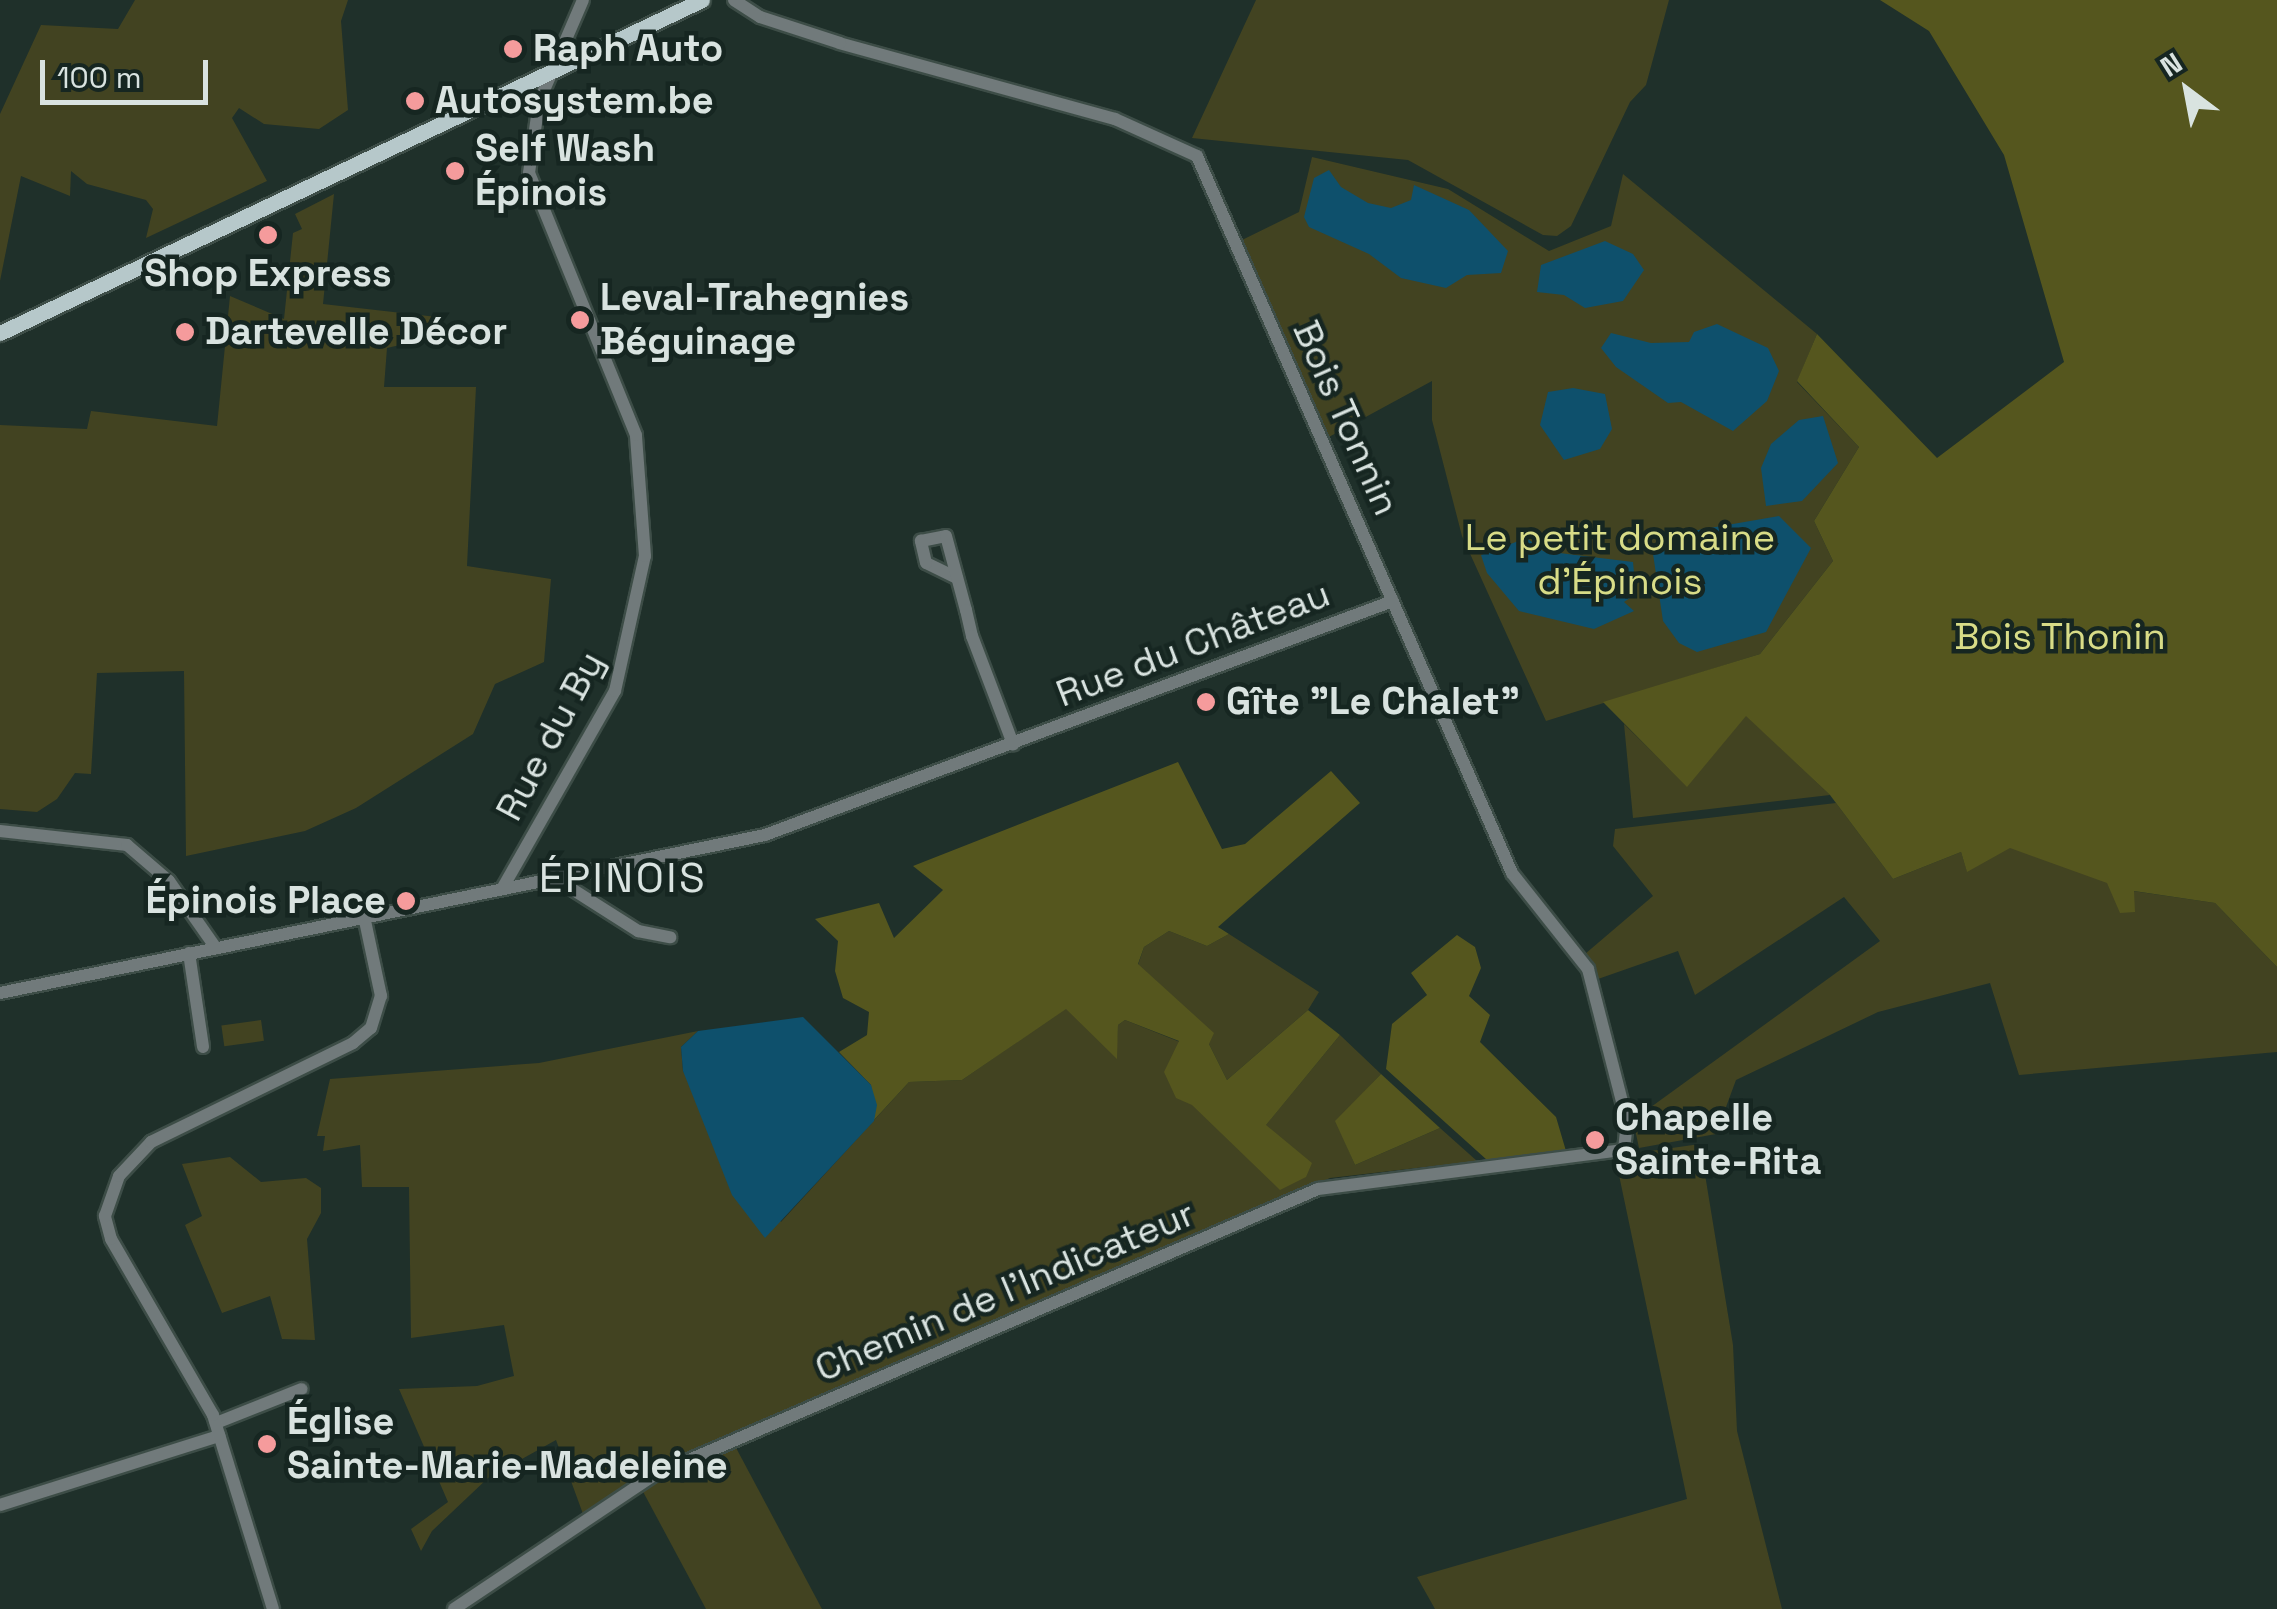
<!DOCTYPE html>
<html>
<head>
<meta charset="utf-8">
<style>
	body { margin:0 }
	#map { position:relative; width:2277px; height:1609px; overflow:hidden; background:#1f302a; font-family:"Space Grotesk",sans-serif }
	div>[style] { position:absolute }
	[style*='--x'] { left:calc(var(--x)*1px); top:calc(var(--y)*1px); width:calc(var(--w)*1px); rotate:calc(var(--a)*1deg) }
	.green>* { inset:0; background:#424321; transform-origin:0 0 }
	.forest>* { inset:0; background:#55561e }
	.water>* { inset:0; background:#0e506c }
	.roads { filter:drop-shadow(2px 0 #3d4d47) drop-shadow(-2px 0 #3d4d47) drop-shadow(0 2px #3d4d47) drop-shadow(0 -2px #3d4d47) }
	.minor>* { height:12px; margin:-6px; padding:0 6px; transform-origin:6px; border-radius:6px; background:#717a7b }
	.major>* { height:15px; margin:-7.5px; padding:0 7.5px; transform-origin:7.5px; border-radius:7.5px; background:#b6c8ca }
	.dots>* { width:28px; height:28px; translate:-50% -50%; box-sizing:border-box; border:5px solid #162621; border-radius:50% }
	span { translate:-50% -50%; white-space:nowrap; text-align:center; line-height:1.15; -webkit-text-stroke:9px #162621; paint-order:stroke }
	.poi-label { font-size:38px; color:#d9e3e0; font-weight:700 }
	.left { translate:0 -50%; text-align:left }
	.right { translate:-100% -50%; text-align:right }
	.street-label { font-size:38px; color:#d9e3e0 }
	.park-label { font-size:38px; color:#d8dc87 }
	.quarter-label { font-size:42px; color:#d9e3e0; letter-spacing:2.5px }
	.north { position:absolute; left:2137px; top:40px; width:100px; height:100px; -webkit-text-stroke:8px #162621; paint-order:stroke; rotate:328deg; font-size:28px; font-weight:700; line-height:40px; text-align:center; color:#d9e3e0 }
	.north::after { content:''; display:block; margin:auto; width:35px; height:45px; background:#d9e3e0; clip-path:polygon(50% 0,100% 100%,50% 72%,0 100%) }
	.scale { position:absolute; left:40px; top:60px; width:168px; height:45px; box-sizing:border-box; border:5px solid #d9e3e0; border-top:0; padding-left:12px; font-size:30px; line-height:35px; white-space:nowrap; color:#d9e3e0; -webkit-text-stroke:8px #162621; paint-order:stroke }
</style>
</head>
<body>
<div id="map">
	<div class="green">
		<i style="clip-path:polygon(135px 0,348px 0,341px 21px,348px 110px,319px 129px,264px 124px,239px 108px,232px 118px,267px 181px,146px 238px,153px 209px,146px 200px,87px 184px,71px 171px,70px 196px,21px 176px,0 281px,0 114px,41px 25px,118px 29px)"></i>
		<i style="clip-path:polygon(1256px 0,1669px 0,1646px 85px,1630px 102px,1571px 226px,1557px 236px,1543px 235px,1408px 160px,1192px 138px)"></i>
		<i style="clip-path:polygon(1312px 157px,1448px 189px,1549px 251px,1611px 226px,1623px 174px,1817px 334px,1797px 382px,1859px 447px,1814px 521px,1833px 561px,1760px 654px,1546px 721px,1462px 536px,1432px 420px,1432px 381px,1327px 438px,1242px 240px,1299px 212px)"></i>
		<i style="clip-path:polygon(334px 194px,323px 304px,437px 317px,434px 337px,387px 348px,384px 387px,476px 387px,467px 566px,551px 579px,544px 662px,495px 684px,473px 734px,356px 808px,305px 831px,186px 856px,184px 671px,97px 673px,91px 774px,75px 773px,57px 799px,37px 812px,0 809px,0 425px,87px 429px,91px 411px,217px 426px,230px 296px,284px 319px,293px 233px,302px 229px,295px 214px)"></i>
		<i style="clip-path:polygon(1746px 715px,1830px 795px,1633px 818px,1624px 724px,1687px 786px)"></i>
		<i style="clip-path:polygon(1836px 803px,1893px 879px,1961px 852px,1967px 871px,2009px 847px,2133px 891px,2215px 903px,2277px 967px,2277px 1052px,2019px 1075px,1990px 983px,1878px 1012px,1736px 1080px,1716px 1134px,1639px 1148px,1633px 1120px,1880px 941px,1844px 897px,1695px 995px,1678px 951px,1598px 979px,1585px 954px,1653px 896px,1613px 846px,1615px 829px)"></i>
		<i style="clip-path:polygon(1169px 931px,1207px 946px,1229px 934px,1319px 992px,1308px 1010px,1227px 1080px,1209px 1044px,1138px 965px,1144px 947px)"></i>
		<i style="clip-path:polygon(1066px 1008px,1116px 1057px,1118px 1025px,1125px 1020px,1180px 1042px,1176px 1097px,1265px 1126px,1340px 1035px,1381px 1074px,1336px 1121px,1355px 1165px,1440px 1128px,1477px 1161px,1330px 1178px,654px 1470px,583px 1514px,556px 1440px,488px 1478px,432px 1531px,421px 1551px,411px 1529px,448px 1502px,399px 1389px,477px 1386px,514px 1376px,504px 1325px,411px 1338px,409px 1187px,362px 1187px,360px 1145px,323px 1151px,325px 1136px,317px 1136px,330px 1079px,539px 1063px,698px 1031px,681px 1047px,683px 1071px,781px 1222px,909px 1082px,962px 1080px)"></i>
		<i style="left:261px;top:1020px;width:21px;height:40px;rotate:82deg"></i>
		<i style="clip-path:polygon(1700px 1144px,1733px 1345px,1737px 1431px,1782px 1609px,1435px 1609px,1417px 1577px,1687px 1499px,1615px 1156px)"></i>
		<i style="clip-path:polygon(230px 1157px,261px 1182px,306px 1178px,321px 1188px,321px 1213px,307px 1239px,315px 1340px,282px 1339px,270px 1296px,222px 1313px,185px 1225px,202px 1216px,182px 1164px)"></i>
		<i style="clip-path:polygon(734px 1444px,822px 1609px,706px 1609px,640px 1486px)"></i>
	</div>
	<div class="forest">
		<i style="clip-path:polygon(1880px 0,2277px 0,2277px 967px,2215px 903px,2134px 891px,2135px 912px,2120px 913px,2107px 883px,2010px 848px,1967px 872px,1961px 852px,1893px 879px,1830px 795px,1746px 716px,1687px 787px,1603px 702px,1760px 654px,1833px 561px,1814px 521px,1859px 447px,1797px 381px,1817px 334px,1937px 458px,2064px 362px,2004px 155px,1929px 31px)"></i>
		<i style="clip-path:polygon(1178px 762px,1222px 849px,1245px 844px,1331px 771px,1360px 803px,1218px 927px,1229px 934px,1207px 946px,1169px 931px,1144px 947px,1138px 964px,1214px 1033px,1209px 1044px,1227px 1080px,1308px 1010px,1340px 1035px,1266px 1125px,1312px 1163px,1306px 1177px,1280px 1190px,1192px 1105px,1176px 1098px,1164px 1072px,1179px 1041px,1125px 1020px,1118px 1025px,1117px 1059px,1066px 1009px,962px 1080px,909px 1082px,874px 1120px,871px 1085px,839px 1052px,867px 1035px,869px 1012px,843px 998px,835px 971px,838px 941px,815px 919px,879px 903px,894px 938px,943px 890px,913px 866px)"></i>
		<i style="clip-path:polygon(1457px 935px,1475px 947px,1481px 968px,1469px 996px,1490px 1015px,1480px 1042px,1556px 1117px,1566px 1151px,1487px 1160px,1386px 1069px,1392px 1024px,1427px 995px,1411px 973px)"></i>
		<i style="clip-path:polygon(1381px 1074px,1440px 1128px,1355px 1165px,1335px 1121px)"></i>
	</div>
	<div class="water">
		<i style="clip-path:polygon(1329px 170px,1341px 187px,1368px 203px,1391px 208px,1411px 200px,1414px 185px,1469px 210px,1508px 251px,1501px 273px,1467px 275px,1446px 288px,1401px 278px,1369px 254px,1309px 227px,1304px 217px,1314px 178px)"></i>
		<i style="clip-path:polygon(1605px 241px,1633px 254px,1644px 270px,1623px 301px,1585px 308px,1564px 295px,1537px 292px,1541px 265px)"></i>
		<i style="clip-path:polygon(1717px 324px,1768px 348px,1779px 371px,1767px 401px,1733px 431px,1681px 402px,1668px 403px,1616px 367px,1601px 348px,1611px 333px,1651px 343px,1689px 342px,1694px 332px)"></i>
		<i style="clip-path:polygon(1573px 388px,1605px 394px,1612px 429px,1600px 449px,1564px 460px,1540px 425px,1548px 392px)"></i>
		<i style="clip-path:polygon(1823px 416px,1838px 463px,1802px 501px,1766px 506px,1761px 468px,1771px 444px,1799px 420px)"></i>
		<i style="clip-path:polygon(1779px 516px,1811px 548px,1766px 632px,1697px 652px,1679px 643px,1663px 621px,1652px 547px,1681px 533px)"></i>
		<i style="clip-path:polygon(1527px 538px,1543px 551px,1633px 562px,1636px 594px,1624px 602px,1634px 611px,1594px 629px,1519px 611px,1487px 573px,1481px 555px)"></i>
		<i style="clip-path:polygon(803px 1017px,871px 1085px,877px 1105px,874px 1121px,765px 1238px,732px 1195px,683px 1071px,681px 1047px,698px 1031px)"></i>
	</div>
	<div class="roads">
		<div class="minor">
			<i style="--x:957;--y:578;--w:34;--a:-154"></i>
			<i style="--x:926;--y:563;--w:23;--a:-103"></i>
			<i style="--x:921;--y:541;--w:25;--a:-11"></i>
			<i style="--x:946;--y:536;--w:77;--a:74.9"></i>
			<i style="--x:966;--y:610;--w:27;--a:77"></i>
			<i style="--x:972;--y:636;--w:116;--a:69.2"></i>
			<i style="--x:0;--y:831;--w:128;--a:6.3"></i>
			<i style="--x:127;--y:845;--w:55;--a:40.6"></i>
			<i style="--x:169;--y:881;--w:82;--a:55"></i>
			<i style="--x:553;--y:877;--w:101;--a:32.4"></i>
			<i style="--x:638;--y:931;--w:33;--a:11"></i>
			<i style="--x:502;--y:889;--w:228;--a:-60.3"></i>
			<i style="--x:615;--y:691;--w:138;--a:-77.5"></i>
			<i style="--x:645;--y:556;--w:121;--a:-94.3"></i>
			<i style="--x:636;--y:435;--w:283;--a:-112.2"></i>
			<i style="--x:529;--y:173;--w:72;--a:-82"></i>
			<i style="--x:539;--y:102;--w:111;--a:-66.7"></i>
			<i style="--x:189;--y:953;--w:95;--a:81.5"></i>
			<i style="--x:0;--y:993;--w:781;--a:-11.67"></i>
			<i style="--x:765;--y:835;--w:670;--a:-20.44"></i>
			<i style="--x:216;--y:1423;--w:92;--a:-21.6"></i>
			<i style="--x:0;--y:1505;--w:230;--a:-17.5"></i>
			<i style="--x:273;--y:1609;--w:203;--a:-107.2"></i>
			<i style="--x:213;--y:1415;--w:203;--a:-120.1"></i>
			<i style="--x:111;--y:1239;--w:24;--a:-105"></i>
			<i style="--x:105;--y:1216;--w:42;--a:-70.7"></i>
			<i style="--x:119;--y:1176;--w:47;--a:-46.7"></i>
			<i style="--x:151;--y:1142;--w:225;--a:-26.1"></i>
			<i style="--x:353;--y:1043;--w:23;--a:-40"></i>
			<i style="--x:371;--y:1028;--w:34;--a:-73"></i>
			<i style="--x:381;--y:996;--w:82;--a:-102"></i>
			<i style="--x:454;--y:1609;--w:241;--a:-33.8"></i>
			<i style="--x:654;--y:1475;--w:723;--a:-23.3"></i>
			<i style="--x:1318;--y:1189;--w:308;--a:-7.3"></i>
			<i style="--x:1624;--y:1150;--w:29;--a:-84"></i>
			<i style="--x:1627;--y:1121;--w:157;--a:-104.4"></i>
			<i style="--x:1588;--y:969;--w:122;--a:-128.4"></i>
			<i style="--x:1512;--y:873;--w:783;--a:-113.72"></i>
			<i style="--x:1197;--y:156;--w:90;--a:-155.7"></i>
			<i style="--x:1115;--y:119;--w:285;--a:-164.6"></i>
			<i style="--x:840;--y:43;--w:84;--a:-162"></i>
			<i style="--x:760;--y:17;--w:31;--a:-147"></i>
		</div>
		<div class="major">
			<i style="--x:0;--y:333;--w:777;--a:-25.38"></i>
		</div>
	</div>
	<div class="dots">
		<i style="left:513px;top:49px;background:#f59b9c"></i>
		<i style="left:415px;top:101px;background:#f59b9c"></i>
		<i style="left:455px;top:171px;background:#f59b9c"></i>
		<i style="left:268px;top:235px;background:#f59b9c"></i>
		<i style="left:580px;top:320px;background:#f59b9c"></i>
		<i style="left:185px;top:332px;background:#f59b9c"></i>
		<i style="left:1206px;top:702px;background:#f59b9c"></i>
		<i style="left:406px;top:901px;background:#f59b9c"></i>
		<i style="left:1595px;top:1140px;background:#f59b9c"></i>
		<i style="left:267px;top:1444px;background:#f59b9c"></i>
	</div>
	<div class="poi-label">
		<span class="left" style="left:533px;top:49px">Raph Auto</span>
		<span class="left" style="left:435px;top:101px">Autosystem.be</span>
		<span class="left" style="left:475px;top:171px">Self Wash<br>Épinois</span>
		<span style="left:268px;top:274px">Shop Express</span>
		<span class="left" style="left:600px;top:320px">Leval-Trahegnies<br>Béguinage</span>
		<span class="left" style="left:205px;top:332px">Dartevelle Décor</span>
		<span class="left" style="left:1226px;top:702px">Gîte "Le Chalet"</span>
		<span class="right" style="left:386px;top:901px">Épinois Place</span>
		<span class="left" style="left:1615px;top:1140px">Chapelle<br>Sainte-Rita</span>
		<span class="left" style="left:287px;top:1444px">Église<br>Sainte-Marie-Madeleine</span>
	</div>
	<div class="street-label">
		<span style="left:1346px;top:418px;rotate:66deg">Bois Tonnin</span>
		<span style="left:1193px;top:644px;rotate:-21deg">Rue du Château</span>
		<span style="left:550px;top:736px;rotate:-62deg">Rue du By</span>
		<span style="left:1005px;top:1291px;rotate:-23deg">Chemin de l'Indicateur</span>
	</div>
	<div class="park-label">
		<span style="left:1620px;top:560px">Le petit domaine<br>d'Épinois</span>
		<span style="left:2060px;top:637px">Bois Thonin</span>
	</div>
	<div class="quarter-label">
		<span style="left:623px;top:878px">ÉPINOIS</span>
	</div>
	<div class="north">N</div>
	<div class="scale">100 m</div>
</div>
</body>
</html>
